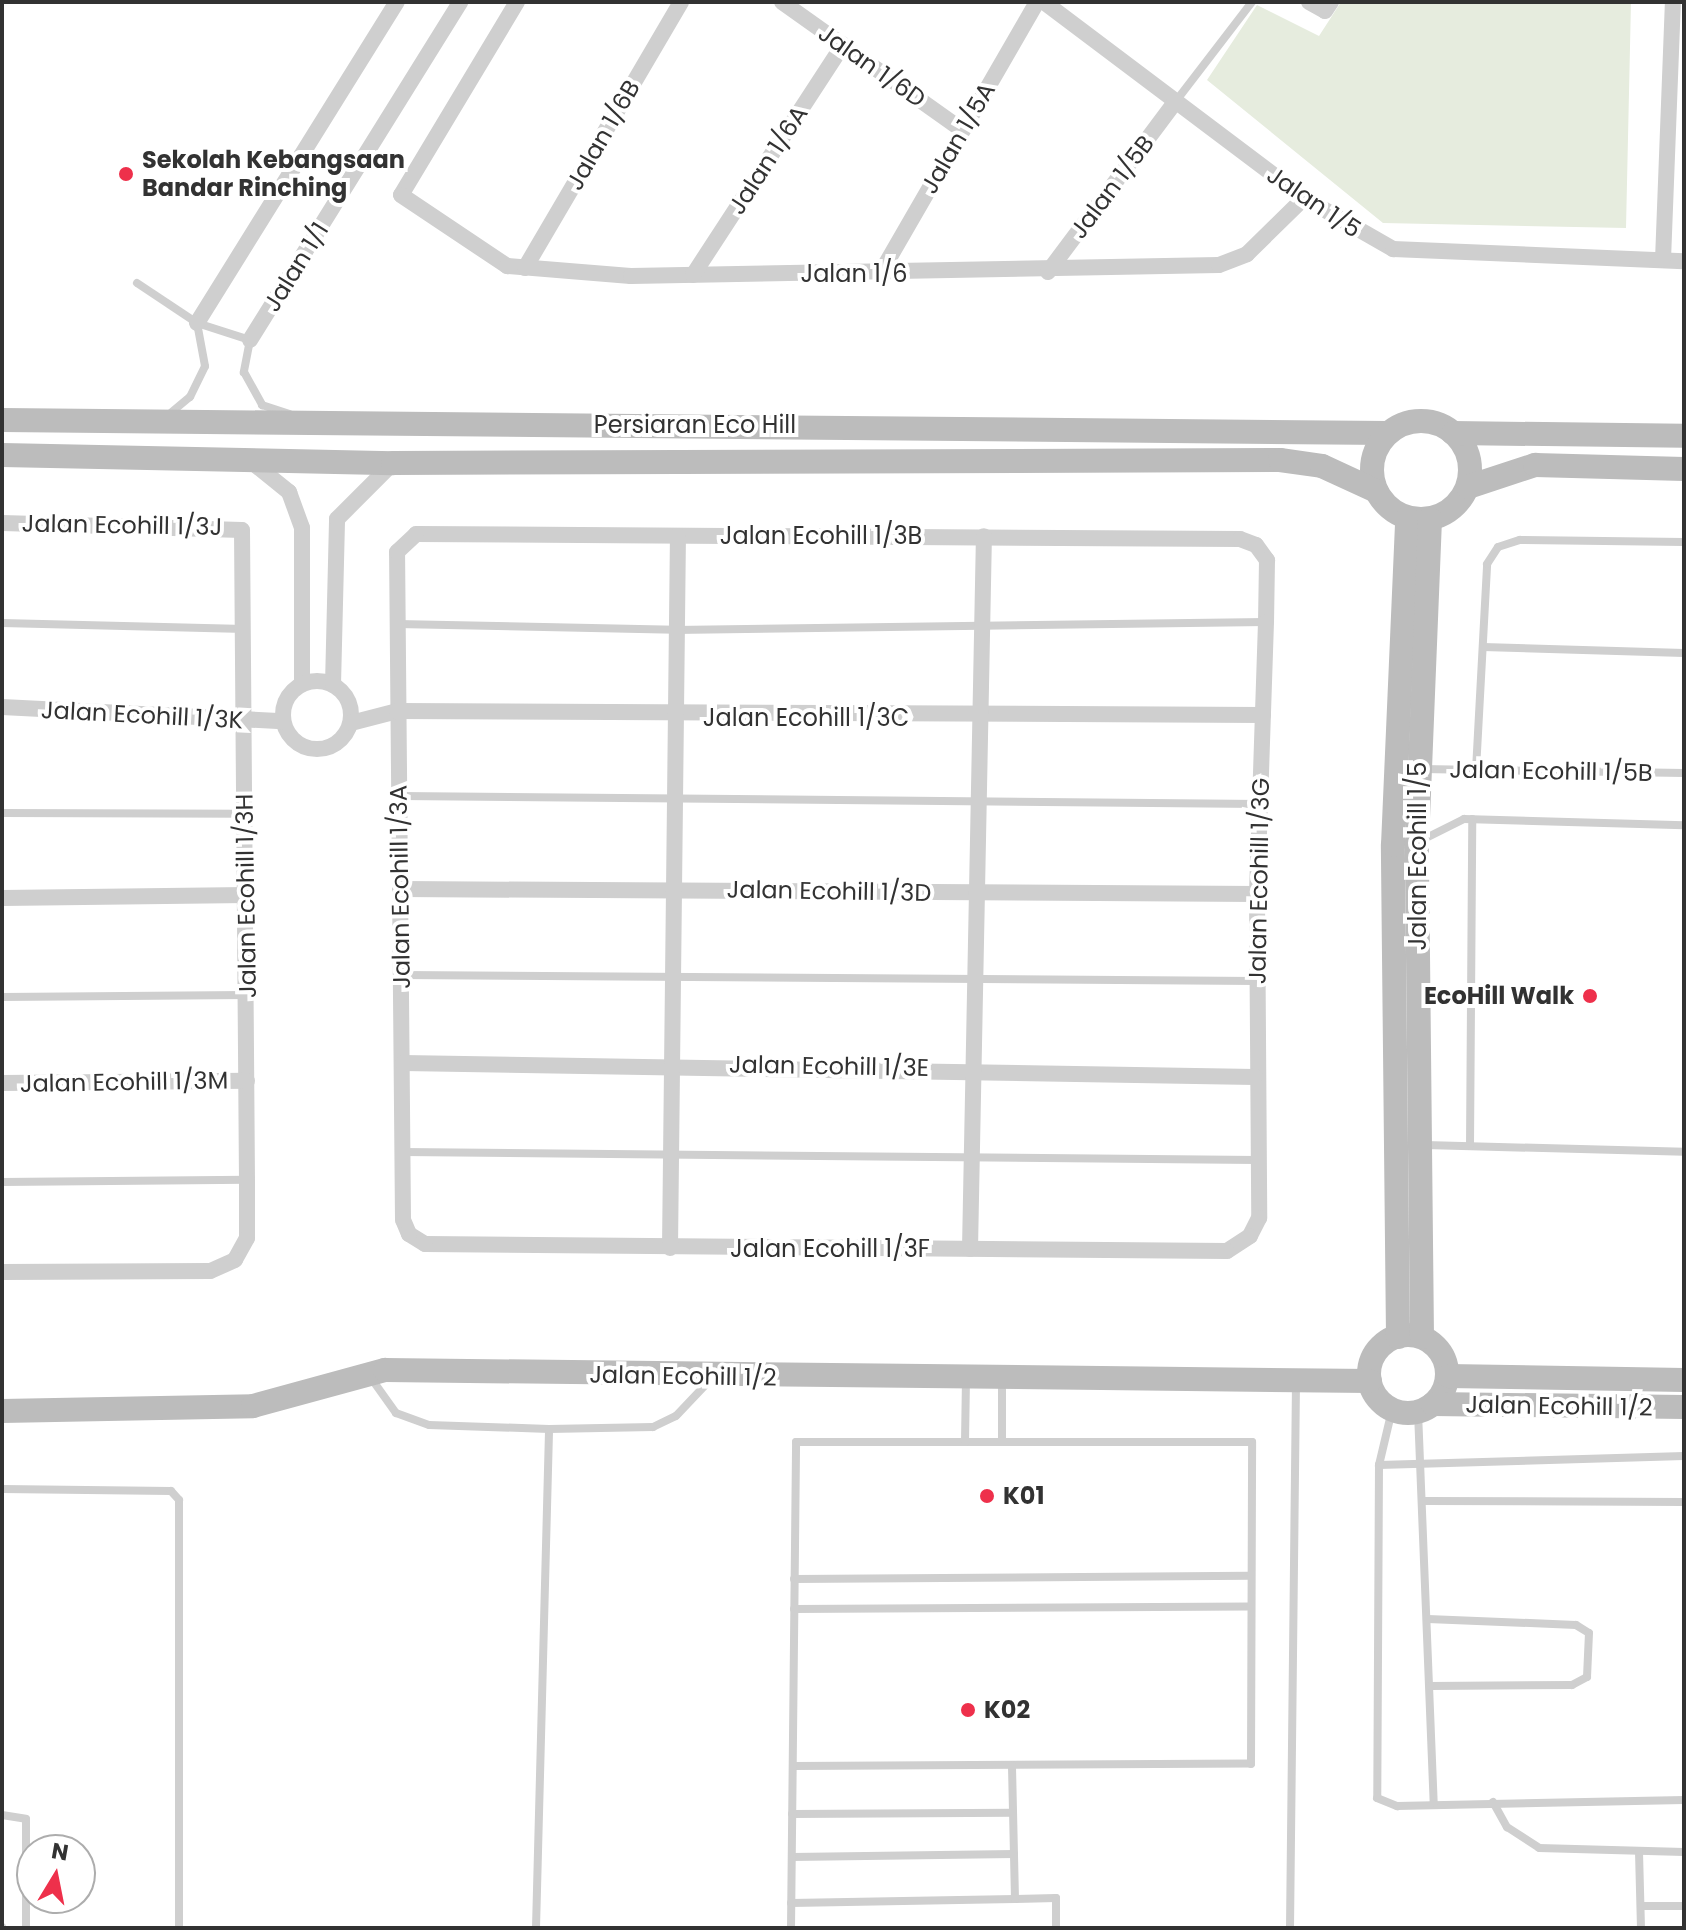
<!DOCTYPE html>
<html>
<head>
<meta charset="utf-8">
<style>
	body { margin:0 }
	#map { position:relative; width:1686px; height:1930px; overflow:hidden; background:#fff; font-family:Poppins,sans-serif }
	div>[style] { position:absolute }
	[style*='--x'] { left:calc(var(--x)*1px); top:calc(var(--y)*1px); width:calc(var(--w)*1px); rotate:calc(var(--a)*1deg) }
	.green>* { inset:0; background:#e6ecde }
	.lane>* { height:8px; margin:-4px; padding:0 4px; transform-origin:4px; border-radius:4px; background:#cfcfcf }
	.street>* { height:16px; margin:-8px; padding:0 8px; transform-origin:8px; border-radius:8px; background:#cfcfcf }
	.street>.ring { margin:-8px; padding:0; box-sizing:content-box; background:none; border:16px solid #cfcfcf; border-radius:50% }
	.secondary>* { height:24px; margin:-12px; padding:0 12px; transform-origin:12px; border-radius:12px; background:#bcbcbc }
	.secondary>.ring { margin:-12px; padding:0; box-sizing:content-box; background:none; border:24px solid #bcbcbc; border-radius:50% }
	.dots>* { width:22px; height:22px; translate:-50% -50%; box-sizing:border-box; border:4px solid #fff; border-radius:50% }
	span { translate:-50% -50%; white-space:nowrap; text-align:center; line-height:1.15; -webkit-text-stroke:8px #fff; paint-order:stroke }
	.street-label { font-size:24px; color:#323232 }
	.poi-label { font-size:24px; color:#323232; font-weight:700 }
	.left { translate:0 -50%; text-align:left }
	.right { translate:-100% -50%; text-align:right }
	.frame { position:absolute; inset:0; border:4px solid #323232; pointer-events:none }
	.north { position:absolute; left:16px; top:1834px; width:80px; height:80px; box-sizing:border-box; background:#fff; border:2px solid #adadad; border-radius:50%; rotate:10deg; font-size:22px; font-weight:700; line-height:32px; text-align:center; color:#323232 }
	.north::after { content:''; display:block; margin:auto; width:28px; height:36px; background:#ee304b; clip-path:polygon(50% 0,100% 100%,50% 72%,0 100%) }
</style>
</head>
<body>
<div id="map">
	<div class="green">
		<i style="clip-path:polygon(1341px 2px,1631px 2px,1626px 228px,1383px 223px,1207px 80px,1257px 5px,1319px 36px)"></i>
	</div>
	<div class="lane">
		<i style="--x:1176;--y:101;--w:125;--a:-52.5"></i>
		<i style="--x:137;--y:283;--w:72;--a:33.7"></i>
		<i style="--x:197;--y:323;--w:56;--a:17.8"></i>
		<i style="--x:250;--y:340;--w:33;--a:101"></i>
		<i style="--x:244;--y:372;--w:38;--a:61"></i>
		<i style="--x:262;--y:405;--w:29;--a:18"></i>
		<i style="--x:167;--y:416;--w:30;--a:-40"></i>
		<i style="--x:190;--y:397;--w:34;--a:-64"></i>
		<i style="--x:205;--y:366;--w:44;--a:-100.5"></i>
		<i style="--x:2;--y:623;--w:243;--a:1.4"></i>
		<i style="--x:397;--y:624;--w:278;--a:1.2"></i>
		<i style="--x:675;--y:630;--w:591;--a:-0.78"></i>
		<i style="--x:1483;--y:647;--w:201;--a:1.7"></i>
		<i style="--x:1422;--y:769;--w:262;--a:0.9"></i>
		<i style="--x:1476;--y:770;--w:206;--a:-86.9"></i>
		<i style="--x:1487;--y:564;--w:20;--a:-57"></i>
		<i style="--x:1498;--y:547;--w:23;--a:-18"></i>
		<i style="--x:1520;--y:540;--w:164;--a:0.7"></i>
		<i style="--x:400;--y:796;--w:860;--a:0.53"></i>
		<i style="--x:2;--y:813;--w:243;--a:0.2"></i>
		<i style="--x:1422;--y:840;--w:47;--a:-26.6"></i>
		<i style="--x:1464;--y:819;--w:220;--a:1.6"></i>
		<i style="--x:402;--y:975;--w:854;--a:0.4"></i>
		<i style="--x:2;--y:997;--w:243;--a:-0.5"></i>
		<i style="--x:1425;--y:1145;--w:259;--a:1.5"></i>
		<i style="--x:1470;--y:1146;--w:327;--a:-89.6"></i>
		<i style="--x:403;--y:1152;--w:854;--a:0.54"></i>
		<i style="--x:2;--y:1182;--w:245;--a:-0.5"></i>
		<i style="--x:371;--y:1378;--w:43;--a:54.5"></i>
		<i style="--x:396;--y:1413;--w:35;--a:20"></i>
		<i style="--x:429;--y:1425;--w:120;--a:1.9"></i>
		<i style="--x:1392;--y:1410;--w:57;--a:103.3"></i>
		<i style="--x:1379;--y:1465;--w:333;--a:90.3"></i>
		<i style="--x:1377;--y:1798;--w:22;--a:22"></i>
		<i style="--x:1397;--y:1806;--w:287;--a:-1.2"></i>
		<i style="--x:1418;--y:1412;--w:391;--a:87.7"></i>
		<i style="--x:1002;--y:1442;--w:62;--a:-90"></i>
		<i style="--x:1379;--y:1465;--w:305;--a:-1.7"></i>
		<i style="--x:2;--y:1489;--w:169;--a:0.7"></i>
		<i style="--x:171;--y:1491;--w:12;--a:48"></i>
		<i style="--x:179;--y:1500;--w:428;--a:90"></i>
		<i style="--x:1424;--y:1501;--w:260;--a:0.2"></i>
		<i style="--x:794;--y:1579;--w:455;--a:-0.4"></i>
		<i style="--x:794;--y:1609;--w:456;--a:-0.3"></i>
		<i style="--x:1428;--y:1619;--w:148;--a:2.3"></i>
		<i style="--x:1576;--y:1625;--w:15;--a:32"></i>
		<i style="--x:1589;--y:1633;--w:44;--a:92.6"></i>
		<i style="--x:1587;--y:1677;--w:17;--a:152"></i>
		<i style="--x:1572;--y:1685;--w:142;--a:179.6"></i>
		<i style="--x:793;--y:1766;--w:458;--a:-0.3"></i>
		<i style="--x:1251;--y:1764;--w:322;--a:-89.8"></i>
		<i style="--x:1252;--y:1442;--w:287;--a:180"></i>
		<i style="--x:1493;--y:1802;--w:29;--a:61"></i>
		<i style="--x:1507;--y:1827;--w:38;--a:33"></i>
		<i style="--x:1539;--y:1848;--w:145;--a:1.6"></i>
		<i style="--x:792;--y:1814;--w:221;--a:-0.3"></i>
		<i style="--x:2;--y:1815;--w:24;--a:9"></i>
		<i style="--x:26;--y:1819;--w:109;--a:90"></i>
		<i style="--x:1639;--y:1852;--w:76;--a:88.5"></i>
		<i style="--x:792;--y:1857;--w:222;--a:-0.8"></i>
		<i style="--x:1015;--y:1899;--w:41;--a:-1.4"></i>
		<i style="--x:1056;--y:1898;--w:30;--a:90"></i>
		<i style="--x:791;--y:1903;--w:224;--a:-1"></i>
		<i style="--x:1015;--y:1899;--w:134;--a:-91.3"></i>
		<i style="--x:1641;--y:1906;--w:43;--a:0"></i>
		<i style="--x:2;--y:1927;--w:1;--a:90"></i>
		<i style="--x:536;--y:1928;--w:499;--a:-88.5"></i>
		<i style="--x:549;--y:1429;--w:104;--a:-1.1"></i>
		<i style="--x:653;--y:1427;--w:25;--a:-26"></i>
		<i style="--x:676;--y:1416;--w:51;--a:-46.6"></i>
		<i style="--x:791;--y:1928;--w:486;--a:-89.4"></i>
		<i style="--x:796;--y:1442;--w:169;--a:0"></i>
		<i style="--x:965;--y:1442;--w:63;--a:-89.1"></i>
		<i style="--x:1290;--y:1928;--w:543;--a:-89.37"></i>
	</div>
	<div class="street">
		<i style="--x:517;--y:2;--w:225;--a:121"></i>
		<i style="--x:401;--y:195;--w:128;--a:33.8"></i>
		<i style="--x:507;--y:266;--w:124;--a:4.6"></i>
		<i style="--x:631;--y:276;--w:588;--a:-1.07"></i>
		<i style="--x:1219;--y:265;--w:30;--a:-21"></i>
		<i style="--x:1247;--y:254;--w:80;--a:-44.5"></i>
		<i style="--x:782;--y:2;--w:221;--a:35.4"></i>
		<i style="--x:1044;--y:2;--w:326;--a:37"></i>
		<i style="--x:1304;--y:198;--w:103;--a:29.8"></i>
		<i style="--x:1393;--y:249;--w:291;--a:2.4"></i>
		<i style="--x:1309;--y:2;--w:18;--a:29"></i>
		<i style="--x:1325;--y:11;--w:11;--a:-56"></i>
		<i style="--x:1663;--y:260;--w:258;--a:-87.8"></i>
		<i style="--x:525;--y:268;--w:308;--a:-59.6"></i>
		<i style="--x:1048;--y:272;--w:214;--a:-53.2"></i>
		<i style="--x:880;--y:274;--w:314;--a:-60"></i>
		<i style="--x:693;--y:275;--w:275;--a:-56.9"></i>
		<i style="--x:197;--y:323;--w:378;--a:-58.1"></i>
		<i style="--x:250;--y:340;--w:398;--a:-58.1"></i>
		<i style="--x:248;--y:459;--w:53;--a:38.8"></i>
		<i style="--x:289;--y:492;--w:38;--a:70"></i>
		<i style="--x:302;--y:528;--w:156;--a:90"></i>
		<i style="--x:2;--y:523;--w:240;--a:1.7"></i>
		<i style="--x:242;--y:530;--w:650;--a:89.56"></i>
		<i style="--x:247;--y:1180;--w:58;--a:90"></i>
		<i style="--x:247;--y:1238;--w:25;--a:119"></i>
		<i style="--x:235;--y:1260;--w:27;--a:156"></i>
		<i style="--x:210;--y:1271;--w:208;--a:179.7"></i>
		<i style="--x:416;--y:534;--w:824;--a:0.35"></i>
		<i style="--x:1240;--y:539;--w:17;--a:21"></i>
		<i style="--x:1256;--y:545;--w:19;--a:54"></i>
		<i style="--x:1267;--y:560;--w:62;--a:90.9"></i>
		<i style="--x:1266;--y:622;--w:272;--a:91.9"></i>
		<i style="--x:1257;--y:894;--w:324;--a:89.6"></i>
		<i style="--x:1259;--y:1218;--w:20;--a:117"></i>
		<i style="--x:1250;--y:1236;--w:27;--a:147"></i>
		<i style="--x:1227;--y:1251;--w:802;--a:-179.5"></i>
		<i style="--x:425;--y:1244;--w:19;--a:-148"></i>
		<i style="--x:409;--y:1234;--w:15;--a:-113"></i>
		<i style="--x:403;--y:1220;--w:668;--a:-90.51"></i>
		<i style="--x:397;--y:552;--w:26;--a:-43"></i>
		<i class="ring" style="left:283px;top:681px;width:52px;height:52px"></i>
		<i style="--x:333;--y:685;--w:166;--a:-88.6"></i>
		<i style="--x:337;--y:519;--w:79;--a:-45"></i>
		<i style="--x:2;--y:707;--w:281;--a:2.9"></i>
		<i style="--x:351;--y:723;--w:48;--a:-14.6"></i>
		<i style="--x:397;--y:711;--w:866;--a:0.26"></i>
		<i style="--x:401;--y:889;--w:856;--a:0.33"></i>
		<i style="--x:2;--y:898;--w:245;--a:-0.7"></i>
		<i style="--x:403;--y:1063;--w:852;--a:0.94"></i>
		<i style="--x:2;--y:1083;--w:245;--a:-0.5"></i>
		<i style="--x:670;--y:1248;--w:712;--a:-89.36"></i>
		<i style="--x:970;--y:1249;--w:713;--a:-88.88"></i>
	</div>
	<div class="secondary">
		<i style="--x:2;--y:420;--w:1386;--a:0.54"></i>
		<i class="ring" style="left:1372px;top:421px;width:74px;height:74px"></i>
		<i style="--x:1453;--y:433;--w:231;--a:0.7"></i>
		<i style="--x:2;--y:455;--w:391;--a:1.2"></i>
		<i style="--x:393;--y:463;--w:887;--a:-0.19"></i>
		<i style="--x:1280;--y:460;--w:42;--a:8.1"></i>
		<i style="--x:1322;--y:466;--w:60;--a:24.8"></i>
		<i style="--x:1468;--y:487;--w:71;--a:-18.2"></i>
		<i style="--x:1535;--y:465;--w:149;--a:1.5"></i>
		<i class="ring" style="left:1369px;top:1335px;width:54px;height:54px"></i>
		<i style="--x:1398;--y:1337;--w:492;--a:-90.6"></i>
		<i style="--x:1393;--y:845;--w:327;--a:-87.5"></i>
		<i style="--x:1422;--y:1337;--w:494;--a:-90.6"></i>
		<i style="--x:1417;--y:843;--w:324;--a:-87.7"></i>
		<i style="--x:1448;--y:1376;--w:236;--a:1"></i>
		<i style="--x:1433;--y:1404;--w:251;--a:0.7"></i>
		<i style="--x:2;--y:1411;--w:251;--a:-1.1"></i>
		<i style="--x:253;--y:1406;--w:137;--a:-15.3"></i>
		<i style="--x:385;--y:1370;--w:985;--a:0.64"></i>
	</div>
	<div class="dots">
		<i style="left:126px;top:174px;background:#ee304b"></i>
		<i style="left:1590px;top:996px;background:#ee304b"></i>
		<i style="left:987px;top:1496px;background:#ee304b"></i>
		<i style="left:968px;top:1710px;background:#ee304b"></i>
	</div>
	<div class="street-label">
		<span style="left:872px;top:66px;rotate:35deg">Jalan 1/6D</span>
		<span style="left:603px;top:135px;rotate:-60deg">Jalan 1/6B</span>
		<span style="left:958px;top:138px;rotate:-60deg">Jalan 1/5A</span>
		<span style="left:768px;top:160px;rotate:-57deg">Jalan 1/6A</span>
		<span style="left:1112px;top:187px;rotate:-53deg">Jalan 1/5B</span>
		<span style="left:1314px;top:202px;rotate:34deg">Jalan 1/5</span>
		<span style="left:296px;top:267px;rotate:-58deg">Jalan 1/1</span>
		<span style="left:854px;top:274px">Jalan 1/6</span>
		<span style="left:695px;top:425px">Persiaran Eco Hill</span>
		<span style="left:122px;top:525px;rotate:1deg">Jalan Ecohill 1/3J</span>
		<span style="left:821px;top:536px">Jalan Ecohill 1/3B</span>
		<span style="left:142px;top:715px;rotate:3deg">Jalan Ecohill 1/3K</span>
		<span style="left:806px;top:718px">Jalan Ecohill 1/3C</span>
		<span style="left:1551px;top:771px;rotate:1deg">Jalan Ecohill 1/5B</span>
		<span style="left:1418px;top:856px;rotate:-90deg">Jalan Ecohill 1/5</span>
		<span style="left:1259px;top:881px;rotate:-89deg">Jalan Ecohill 1/3G</span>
		<span style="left:400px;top:887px;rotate:-91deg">Jalan Ecohill 1/3A</span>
		<span style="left:829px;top:891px;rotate:1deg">Jalan Ecohill 1/3D</span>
		<span style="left:246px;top:896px;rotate:-91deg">Jalan Ecohill 1/3H</span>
		<span style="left:829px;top:1066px;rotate:1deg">Jalan Ecohill 1/3E</span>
		<span style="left:124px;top:1082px;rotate:-1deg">Jalan Ecohill 1/3M</span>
		<span style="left:830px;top:1249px">Jalan Ecohill 1/3F</span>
		<span style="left:683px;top:1376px;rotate:1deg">Jalan Ecohill 1/2</span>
		<span style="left:1559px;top:1406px;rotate:1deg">Jalan Ecohill 1/2</span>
	</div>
	<div class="poi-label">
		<span class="left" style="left:142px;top:174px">Sekolah Kebangsaan<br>Bandar Rinching</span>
		<span class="right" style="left:1574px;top:996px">EcoHill Walk</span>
		<span class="left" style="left:1003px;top:1496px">K01</span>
		<span class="left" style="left:984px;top:1710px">K02</span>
	</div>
	<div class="frame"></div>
	<div class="north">N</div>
</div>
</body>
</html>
